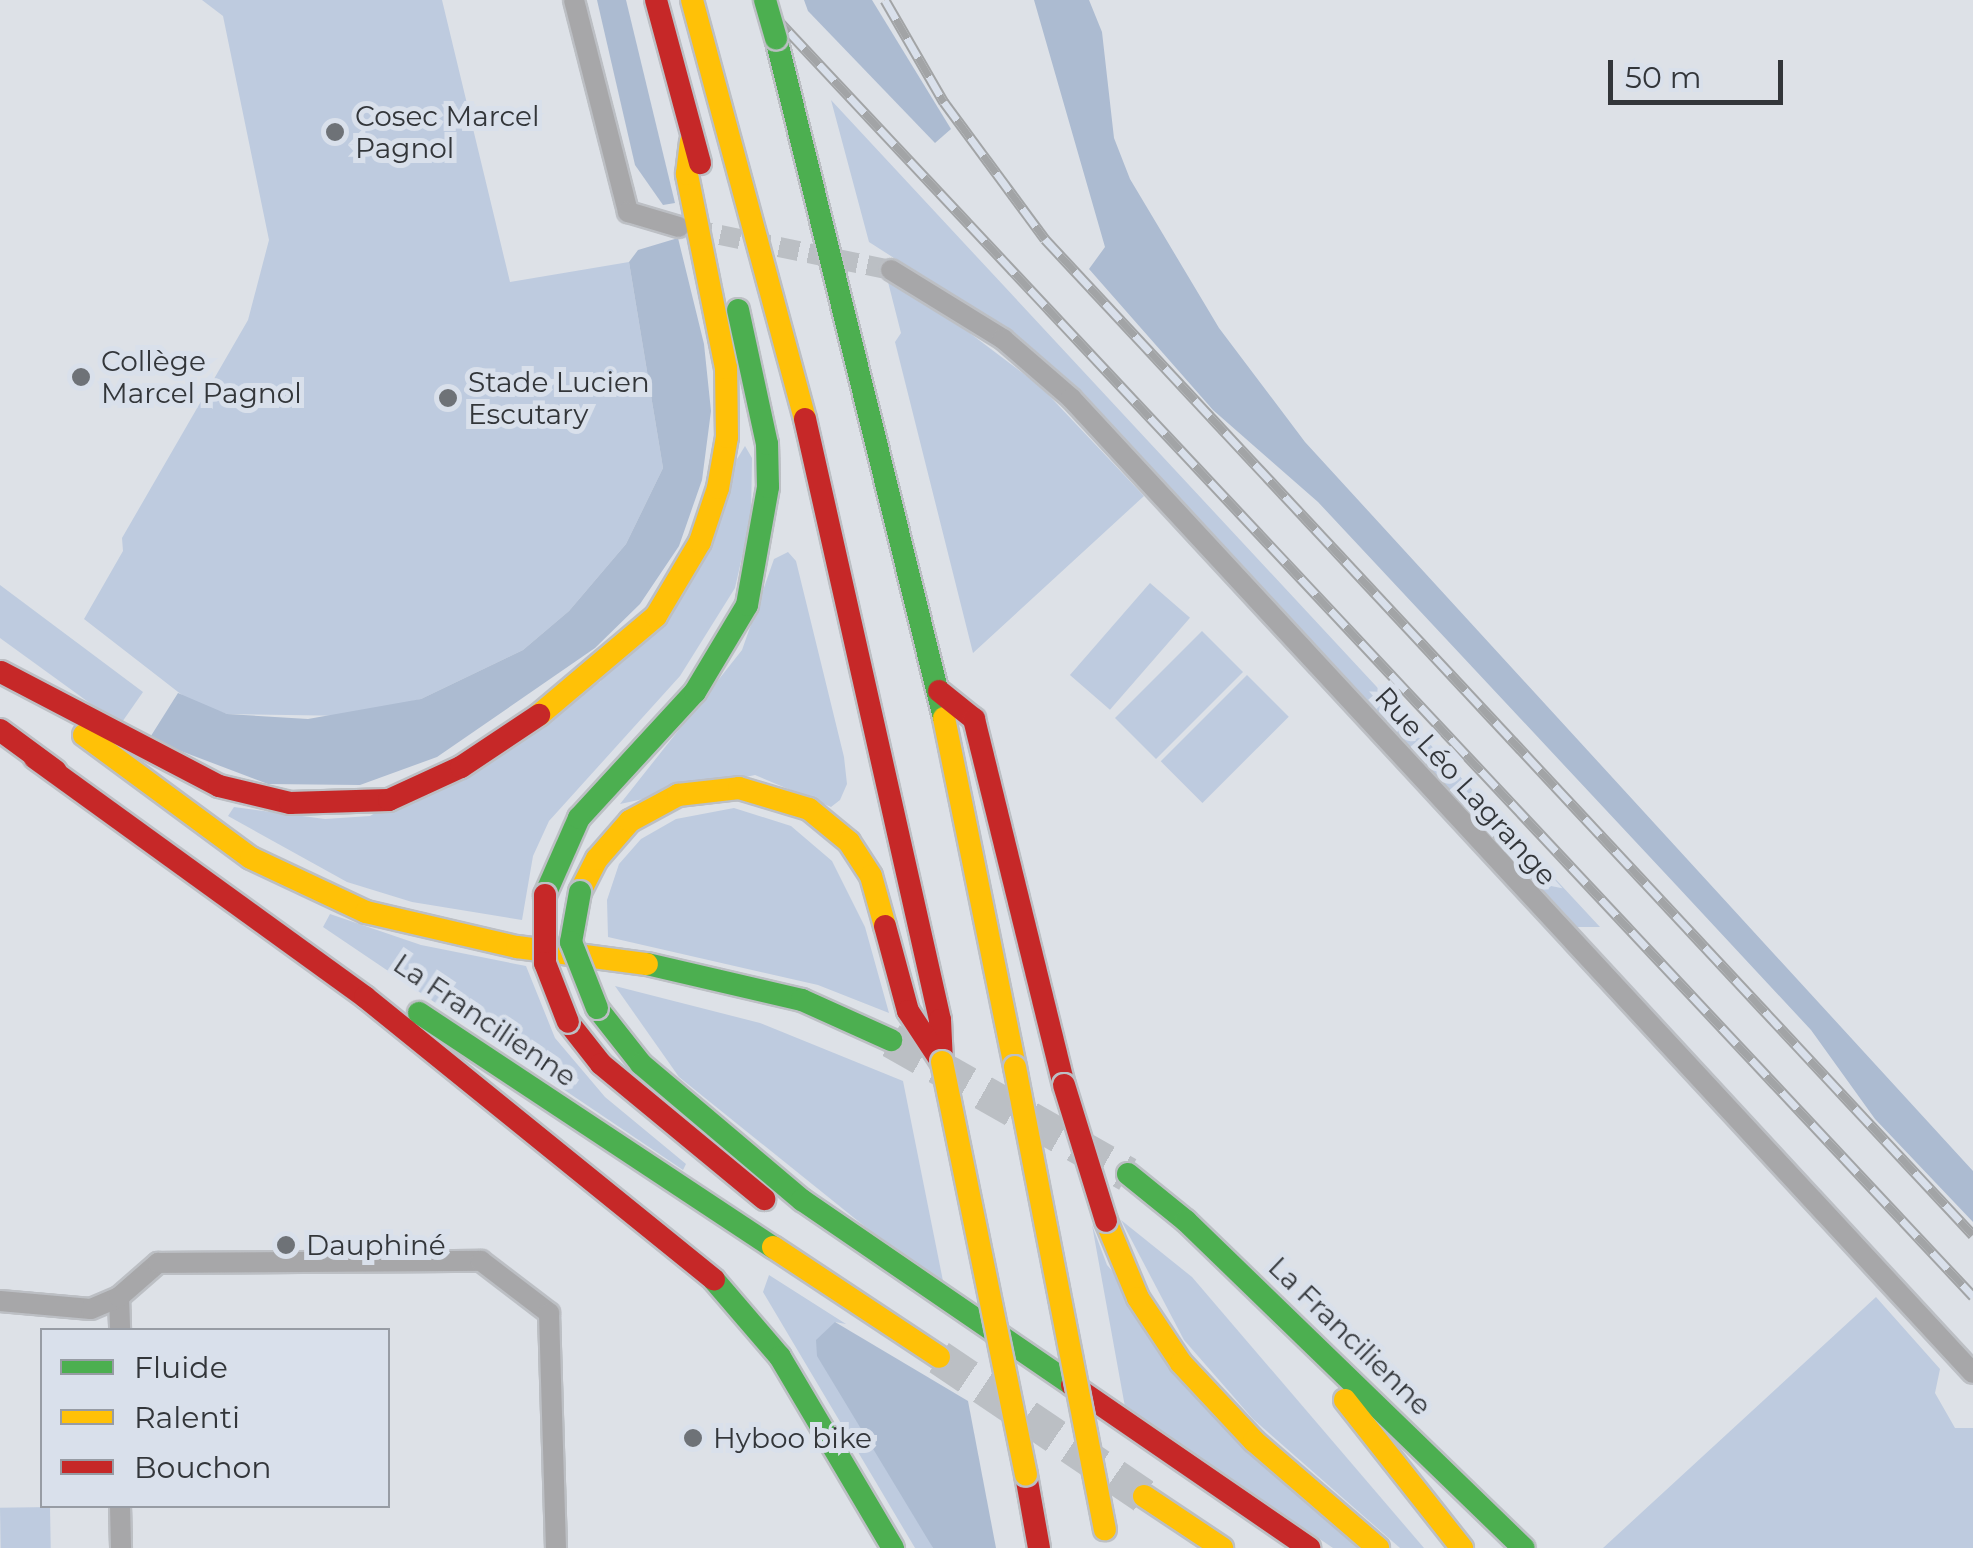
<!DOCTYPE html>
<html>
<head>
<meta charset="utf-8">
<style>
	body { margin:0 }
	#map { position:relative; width:1973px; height:1548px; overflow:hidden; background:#dde1e7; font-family:Montserrat,sans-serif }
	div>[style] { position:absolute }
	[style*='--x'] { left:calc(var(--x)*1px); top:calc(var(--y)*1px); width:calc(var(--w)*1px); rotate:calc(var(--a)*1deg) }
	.green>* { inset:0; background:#becbdf; transform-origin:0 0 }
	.forest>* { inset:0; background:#acbbd1 }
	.street-tunnel>* { height:20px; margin-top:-10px; transform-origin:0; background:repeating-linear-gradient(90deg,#bbbfc4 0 20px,transparent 0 30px) }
	.highway-tunnel>* { height:35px; margin-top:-17.5px; transform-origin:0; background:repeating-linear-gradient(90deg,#bbbfc4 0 35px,transparent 0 53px) }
	.roads { filter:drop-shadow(2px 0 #bcbfc4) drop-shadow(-2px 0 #bcbfc4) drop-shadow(0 2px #bcbfc4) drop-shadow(0 -2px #bcbfc4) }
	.street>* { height:20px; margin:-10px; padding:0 10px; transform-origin:10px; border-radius:10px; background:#a7a7a9 }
	.fast>* { height:22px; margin:-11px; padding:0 11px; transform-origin:11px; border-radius:11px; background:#4caf50 }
	.slow>* { height:22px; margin:-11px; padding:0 11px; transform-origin:11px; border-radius:11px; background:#ffc107 }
	.jam>* { height:22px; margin:-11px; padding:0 11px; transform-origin:11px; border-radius:11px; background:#c62828 }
	.rail>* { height:11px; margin-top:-5.5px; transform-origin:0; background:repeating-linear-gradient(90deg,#d9e0eb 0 22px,#a2a4a6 0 44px); box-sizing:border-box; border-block:2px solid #a2a4a6 }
	.bridges { filter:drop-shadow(2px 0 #bcbfc4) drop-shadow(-2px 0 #bcbfc4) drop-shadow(0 2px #bcbfc4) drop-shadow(0 -2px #bcbfc4) }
	.fast-bridge>* { height:22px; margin:-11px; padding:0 11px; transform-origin:11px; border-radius:11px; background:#4caf50 }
	.slow-bridge>* { height:22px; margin:-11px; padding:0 11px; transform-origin:11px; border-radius:11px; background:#ffc107 }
	.jam-bridge>* { height:22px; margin:-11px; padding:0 11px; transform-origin:11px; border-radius:11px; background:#c62828 }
	.dots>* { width:28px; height:28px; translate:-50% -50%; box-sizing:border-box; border:5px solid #d9e0eb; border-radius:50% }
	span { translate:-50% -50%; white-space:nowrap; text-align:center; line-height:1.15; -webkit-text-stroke:10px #d9e0eb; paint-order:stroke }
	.poi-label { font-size:28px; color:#33363a }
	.left { translate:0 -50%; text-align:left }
	.street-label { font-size:28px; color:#33363a }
	.legend { position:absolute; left:40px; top:1328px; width:350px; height:180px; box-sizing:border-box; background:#d9e0eb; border:2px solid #979ca4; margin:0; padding:12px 18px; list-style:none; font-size:30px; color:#33363a }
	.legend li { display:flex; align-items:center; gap:20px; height:50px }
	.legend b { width:50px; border:2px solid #979ca4 }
	.scale { position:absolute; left:1608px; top:60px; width:175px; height:45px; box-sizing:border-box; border:5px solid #33363a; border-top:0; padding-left:12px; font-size:30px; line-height:35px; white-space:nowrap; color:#33363a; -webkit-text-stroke:8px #d9e0eb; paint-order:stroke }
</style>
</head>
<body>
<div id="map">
	<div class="green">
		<i style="clip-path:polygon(202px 0,442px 0,510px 282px,629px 262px,663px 468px,626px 544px,569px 611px,523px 650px,421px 699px,353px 716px,227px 714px,191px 702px,84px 619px,123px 551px,122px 538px,248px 320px,269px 240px,223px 16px)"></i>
		<i style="clip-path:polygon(831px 100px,1600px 927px,1573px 927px,994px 322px,869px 242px)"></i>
		<i style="clip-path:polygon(888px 282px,922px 297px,1041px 387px,1144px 496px,973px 653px,895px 342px,901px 333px)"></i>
		<i style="clip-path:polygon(745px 446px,752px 458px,751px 517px,735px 588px,680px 676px,549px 821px,533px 856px,522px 920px,412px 902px,347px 882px,228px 816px,234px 807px,325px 819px,370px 816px,600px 682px)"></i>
		<i style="clip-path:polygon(788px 552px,796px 561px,844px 757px,847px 784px,840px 800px,831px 807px,755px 775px,620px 804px,742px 650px,774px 559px)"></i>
		<i style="left:1150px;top:583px;width:53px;height:122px;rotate:41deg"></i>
		<i style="clip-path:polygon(0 585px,143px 692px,120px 725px,0 638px)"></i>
		<i style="left:1202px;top:631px;width:58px;height:123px;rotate:45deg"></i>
		<i style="left:1247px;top:675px;width:59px;height:122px;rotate:45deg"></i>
		<i style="clip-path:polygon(734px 808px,791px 826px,832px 861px,865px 927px,889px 1013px,818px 985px,608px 937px,607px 900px,619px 864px,641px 839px,676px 819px)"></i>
		<i style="clip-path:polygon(330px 914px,421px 945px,526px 966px,555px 1038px,605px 1097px,686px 1164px,683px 1170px,323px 927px)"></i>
		<i style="clip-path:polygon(615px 986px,760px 1023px,903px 1081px,945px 1291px,679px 1077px)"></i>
		<i style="clip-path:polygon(1121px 1220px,1192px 1277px,1424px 1548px,1400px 1548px,1253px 1419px,1184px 1340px)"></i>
		<i style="clip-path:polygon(1092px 1225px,1107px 1265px,1357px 1548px,1333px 1548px,1125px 1407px)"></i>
		<i style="clip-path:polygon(769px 1275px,846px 1324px,835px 1322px,933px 1548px,915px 1548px,763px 1292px)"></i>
		<i style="clip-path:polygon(1876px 1297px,1940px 1369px,1935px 1393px,1955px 1428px,1973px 1428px,1973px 1548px,1603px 1548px)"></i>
		<i style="left:50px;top:1507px;width:41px;height:50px;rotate:89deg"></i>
	</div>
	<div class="forest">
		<i style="clip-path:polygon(597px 0,626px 0,675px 203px,663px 205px,635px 165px)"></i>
		<i style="clip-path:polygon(804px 0,872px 0,951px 129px,935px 143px,808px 11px)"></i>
		<i style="clip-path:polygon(1034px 0,1089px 0,1102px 32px,1114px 138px,1130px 179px,1219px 328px,1305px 442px,1973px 1171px,1973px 1222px,1875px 1119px,1811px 1030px,1677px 886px,1318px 502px,1213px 410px,1089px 269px,1105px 247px)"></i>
		<i style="clip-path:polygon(678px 238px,704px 344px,711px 411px,702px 480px,679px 546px,640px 604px,595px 648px,437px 757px,360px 785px,268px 784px,149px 739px,178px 693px,227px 714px,308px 719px,421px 699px,523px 650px,569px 611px,626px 544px,663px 468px,629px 262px,638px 250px)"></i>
		<i style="clip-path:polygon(835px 1322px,968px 1401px,996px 1548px,933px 1548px,817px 1356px,816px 1340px)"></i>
	</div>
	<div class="street-tunnel">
		<i style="--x:691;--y:229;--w:204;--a:11.6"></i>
	</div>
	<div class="highway-tunnel">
		<i style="--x:891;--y:1040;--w:272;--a:29.5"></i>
		<i style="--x:939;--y:1357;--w:248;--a:34.1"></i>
	</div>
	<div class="roads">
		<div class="street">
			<i style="--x:574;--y:0;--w:219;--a:75.7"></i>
			<i style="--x:628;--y:212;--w:53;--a:16.4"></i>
			<i style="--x:891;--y:270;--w:132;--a:31.6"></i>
			<i style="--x:1003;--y:339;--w:90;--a:40.9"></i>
			<i style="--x:1071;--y:398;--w:1328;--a:47.23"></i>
			<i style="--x:119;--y:1297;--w:33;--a:88"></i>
			<i style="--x:0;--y:1301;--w:91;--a:5"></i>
			<i style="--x:91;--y:1309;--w:30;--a:-23"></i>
			<i style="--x:119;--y:1297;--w:52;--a:-41.1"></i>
			<i style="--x:158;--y:1263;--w:323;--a:-0.4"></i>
			<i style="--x:481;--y:1261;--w:86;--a:37.4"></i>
			<i style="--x:549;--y:1313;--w:235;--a:88.3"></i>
			<i style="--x:120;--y:1506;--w:42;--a:88.6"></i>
		</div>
		<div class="fast">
			<i style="--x:776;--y:38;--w:700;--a:76.12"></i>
			<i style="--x:545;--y:895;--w:84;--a:-66.2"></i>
			<i style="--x:579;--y:818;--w:171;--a:-47.4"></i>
			<i style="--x:695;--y:692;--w:101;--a:-59.1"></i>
			<i style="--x:747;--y:605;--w:120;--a:-79.9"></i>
			<i style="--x:768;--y:487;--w:43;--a:-91.3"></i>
			<i style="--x:767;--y:444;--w:137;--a:-102.2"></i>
			<i style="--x:647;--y:964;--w:159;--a:13.1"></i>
			<i style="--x:802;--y:1000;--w:98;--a:24.2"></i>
			<i style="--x:597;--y:1008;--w:71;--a:51.8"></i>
			<i style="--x:641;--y:1064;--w:211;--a:40.2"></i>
			<i style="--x:802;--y:1200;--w:327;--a:34.4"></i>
			<i style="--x:419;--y:1013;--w:424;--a:33.5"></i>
			<i style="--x:1128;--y:1174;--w:75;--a:39"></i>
			<i style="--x:1186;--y:1221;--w:470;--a:44.1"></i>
			<i style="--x:714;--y:1280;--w:101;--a:49.4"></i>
			<i style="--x:780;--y:1357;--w:222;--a:59.4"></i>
		</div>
		<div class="slow">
			<i style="--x:692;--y:0;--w:434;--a:74.9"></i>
			<i style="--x:539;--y:715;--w:153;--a:-40.2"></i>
			<i style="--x:656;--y:616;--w:86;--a:-59.3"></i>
			<i style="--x:700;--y:542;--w:57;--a:-71.6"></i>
			<i style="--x:718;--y:488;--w:52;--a:-80"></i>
			<i style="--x:727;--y:437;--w:69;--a:-90.8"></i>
			<i style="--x:726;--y:368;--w:198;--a:-101.4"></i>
			<i style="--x:687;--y:174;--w:32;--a:-83"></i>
			<i style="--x:944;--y:718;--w:356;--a:78.5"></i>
			<i style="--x:84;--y:735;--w:207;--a:36.4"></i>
			<i style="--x:251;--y:858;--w:127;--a:25.2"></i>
			<i style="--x:366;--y:912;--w:155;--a:13.1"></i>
			<i style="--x:517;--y:947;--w:131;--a:7.5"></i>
			<i style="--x:580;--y:892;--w:37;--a:-63"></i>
			<i style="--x:597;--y:859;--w:50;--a:-49"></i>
			<i style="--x:630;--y:821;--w:55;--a:-28.4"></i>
			<i style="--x:678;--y:795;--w:61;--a:-6.5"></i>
			<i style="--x:739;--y:788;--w:73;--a:16.7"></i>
			<i style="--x:809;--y:809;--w:52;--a:39.5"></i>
			<i style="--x:849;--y:842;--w:40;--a:57.1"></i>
			<i style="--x:871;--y:876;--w:52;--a:74.4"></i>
			<i style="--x:1106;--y:1221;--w:83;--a:67.4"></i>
			<i style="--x:1138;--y:1298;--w:78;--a:56.5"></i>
			<i style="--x:1181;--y:1363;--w:107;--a:46.9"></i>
			<i style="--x:1254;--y:1441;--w:164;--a:40.8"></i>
			<i style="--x:773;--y:1247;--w:199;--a:33.5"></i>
			<i style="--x:1345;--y:1400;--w:189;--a:51.7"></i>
			<i style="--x:1144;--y:1496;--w:94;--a:33.7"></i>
		</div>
		<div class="jam">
			<i style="--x:656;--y:0;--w:169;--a:74.9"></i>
			<i style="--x:805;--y:419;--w:616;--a:77.34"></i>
			<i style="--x:940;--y:1020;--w:42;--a:87.3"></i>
			<i style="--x:1;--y:672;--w:246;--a:27.6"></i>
			<i style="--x:219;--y:786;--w:73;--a:13.5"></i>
			<i style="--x:290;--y:803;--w:99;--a:-1.7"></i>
			<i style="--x:389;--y:800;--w:79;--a:-24.6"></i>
			<i style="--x:461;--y:767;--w:94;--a:-33.7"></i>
			<i style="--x:939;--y:691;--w:45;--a:38.7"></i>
			<i style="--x:974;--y:719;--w:377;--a:76.2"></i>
			<i style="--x:0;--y:730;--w:69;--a:36.2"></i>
			<i style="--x:35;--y:758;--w:407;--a:35.9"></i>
			<i style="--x:365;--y:997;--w:449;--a:39"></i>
			<i style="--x:885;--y:926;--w:88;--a:74.9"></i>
			<i style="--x:908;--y:1011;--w:60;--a:56.6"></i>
			<i style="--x:568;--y:1022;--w:53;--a:51.8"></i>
			<i style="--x:601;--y:1064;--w:212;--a:39.6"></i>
			<i style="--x:1072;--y:1385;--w:288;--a:34.5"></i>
			<i style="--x:1026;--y:1475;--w:74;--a:79.9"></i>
		</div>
	</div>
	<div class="rail">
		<i style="--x:759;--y:0;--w:1776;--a:46.87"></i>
		<i style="--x:885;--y:0;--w:118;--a:60"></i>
		<i style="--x:944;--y:102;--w:170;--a:53.6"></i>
		<i style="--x:1045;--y:239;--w:1361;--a:47.02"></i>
	</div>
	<div class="bridges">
		<div class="fast-bridge">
			<i style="--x:765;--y:0;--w:40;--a:74"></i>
			<i style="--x:580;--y:892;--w:51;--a:100.2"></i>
			<i style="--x:571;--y:942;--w:71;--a:68.5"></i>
		</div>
		<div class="slow-bridge">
			<i style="--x:942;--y:1062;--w:421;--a:78.5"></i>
			<i style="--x:1015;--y:1067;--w:471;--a:79"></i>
		</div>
		<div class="jam-bridge">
			<i style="--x:545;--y:895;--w:68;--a:90"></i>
			<i style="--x:545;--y:963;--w:63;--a:68.7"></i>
			<i style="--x:1064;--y:1085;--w:142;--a:72.8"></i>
		</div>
	</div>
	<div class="dots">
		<i style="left:335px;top:132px;background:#6e7277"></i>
		<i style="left:81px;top:377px;background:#6e7277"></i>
		<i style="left:448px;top:398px;background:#6e7277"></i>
		<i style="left:286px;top:1245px;background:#6e7277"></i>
		<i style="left:693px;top:1438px;background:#6e7277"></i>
	</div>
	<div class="poi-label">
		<span class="left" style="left:355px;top:132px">Cosec Marcel<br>Pagnol</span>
		<span class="left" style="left:101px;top:377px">Collège<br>Marcel Pagnol</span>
		<span class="left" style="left:468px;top:398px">Stade Lucien<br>Escutary</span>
		<span class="left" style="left:306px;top:1245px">Dauphiné</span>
		<span class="left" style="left:713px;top:1438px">Hyboo bike</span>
	</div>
	<div class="street-label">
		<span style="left:1466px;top:786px;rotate:48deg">Rue Léo Lagrange</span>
		<span style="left:485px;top:1020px;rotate:34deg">La Francilienne</span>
		<span style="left:1350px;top:1336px;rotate:44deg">La Francilienne</span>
	</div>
	<ul class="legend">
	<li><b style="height:12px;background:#4caf50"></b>Fluide</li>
	<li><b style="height:12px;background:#ffc107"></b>Ralenti</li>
	<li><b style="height:12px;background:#c62828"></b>Bouchon</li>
	</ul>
	<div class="scale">50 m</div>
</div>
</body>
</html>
